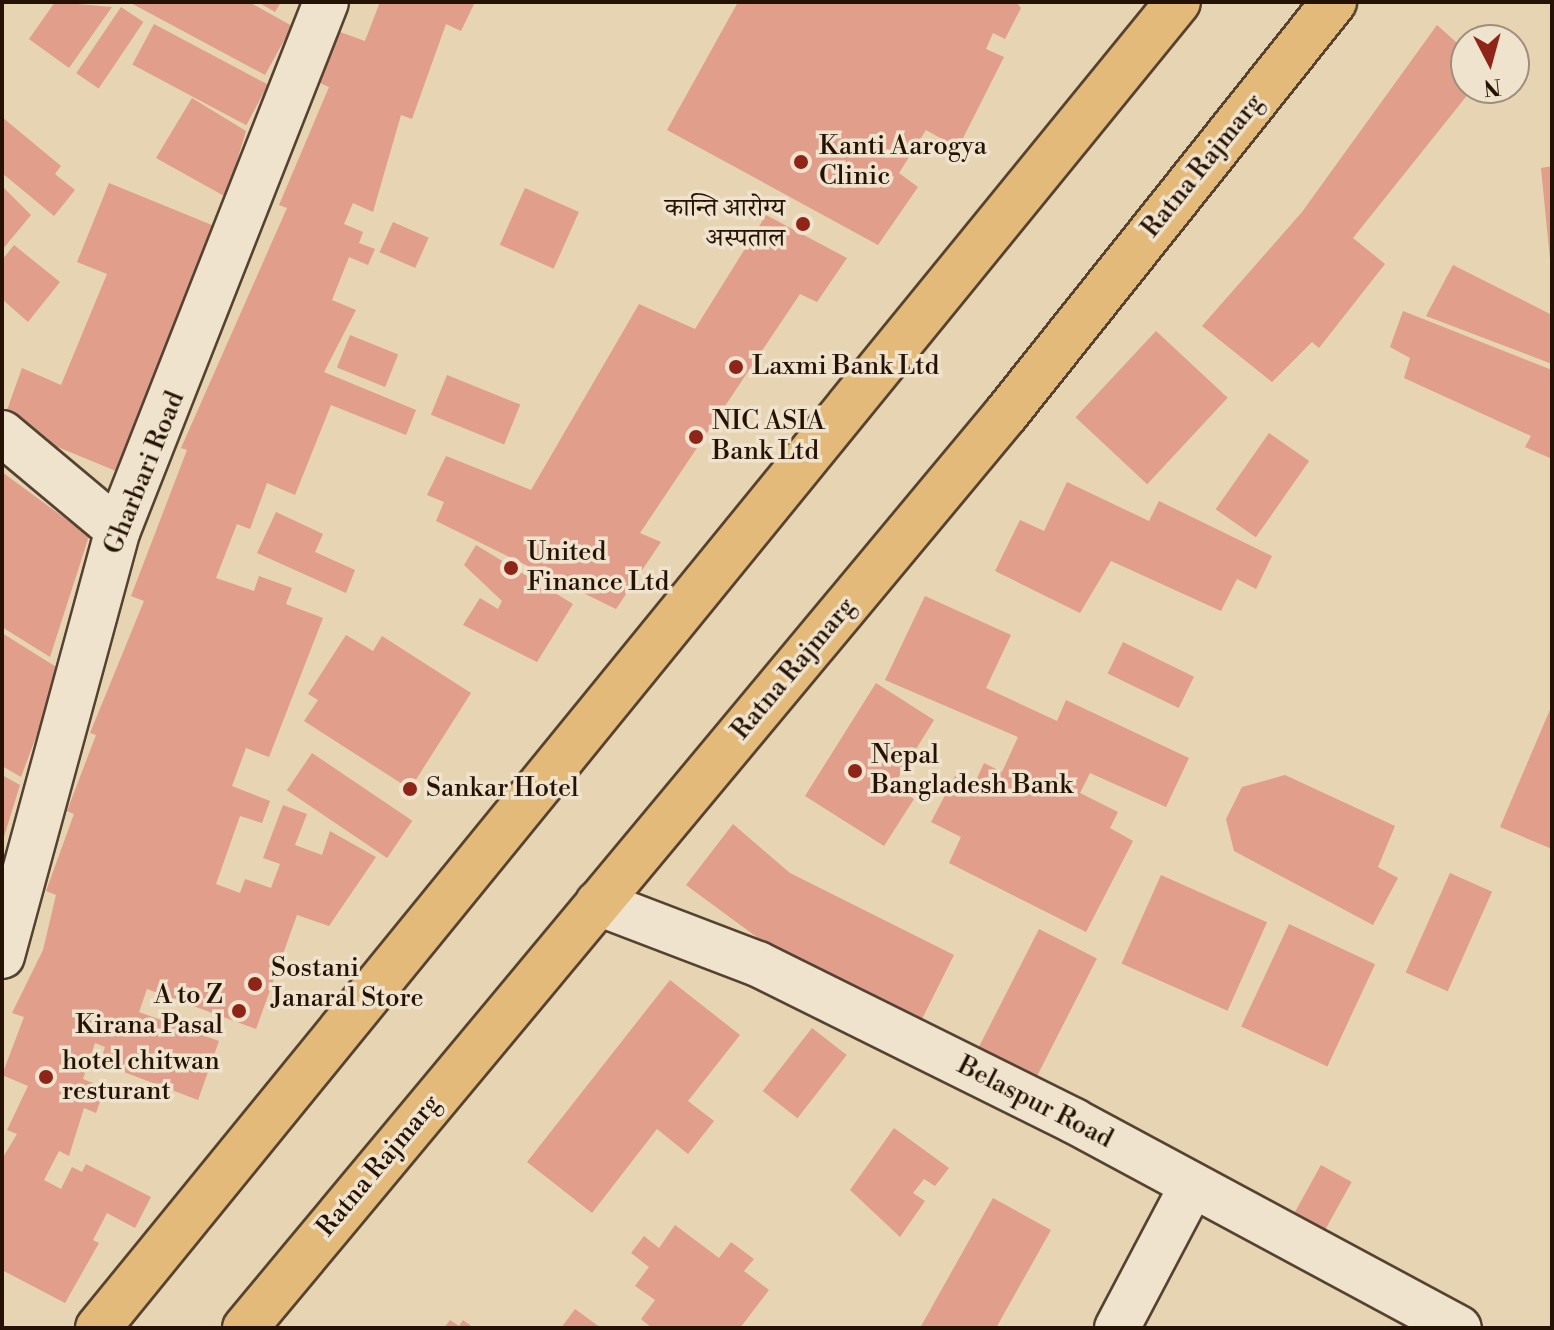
<!DOCTYPE html>
<html>
<head>
<meta charset="utf-8">
<style>
	body { margin:0 }
	#map { position:relative; width:1554px; height:1330px; overflow:hidden; background:#e6d4b2; font-family:"Libre Bodoni","Noto Serif Devanagari",serif }
	div>[style] { position:absolute }
	[style*='--x'] { left:calc(var(--x)*1px); top:calc(var(--y)*1px); width:calc(var(--w)*1px); rotate:calc(var(--a)*1deg) }
	.building>* { inset:0; background:#e09e8b; transform-origin:0 0 }
	.roads { filter:drop-shadow(2px 0 #554230) drop-shadow(-2px 0 #554230) drop-shadow(0 2px #554230) drop-shadow(0 -2px #554230) }
	.minor>* { height:44px; margin:-22px; padding:0 22px; transform-origin:22px; border-radius:22px; background:#efe3cd }
	.highway>* { height:44px; margin:-22px; padding:0 22px; transform-origin:22px; border-radius:22px; background:#e3ba79 }
	.dots>* { width:22px; height:22px; translate:-50% -50%; box-sizing:border-box; border:4px solid #efe3cd; border-radius:50% }
	span { translate:-50% -50%; white-space:nowrap; text-align:center; line-height:1.15; -webkit-text-stroke:7px #efe3cd; paint-order:stroke }
	.poi-label { font-size:26px; color:#251204 }
	.left { translate:0 -50%; text-align:left }
	.right { translate:-100% -50%; text-align:right }
	.street-label { font-size:26px; color:#251204 }
	.frame { position:absolute; inset:0; border:4px solid #251204; pointer-events:none }
	.north { position:absolute; left:1450px; top:24px; width:80px; height:80px; box-sizing:border-box; background:#efe3cd; border:2px solid #9e8f7d; border-radius:50%; rotate:174deg; font-size:22px; font-weight:700; line-height:32px; text-align:center; color:#251204 }
	.north::after { content:''; display:block; margin:auto; width:28px; height:36px; background:#8f2418; clip-path:polygon(50% 0,100% 100%,50% 72%,0 100%) }
</style>
</head>
<body>
<div id="map">
	<div class="building">
		<i style="clip-path:polygon(55px 2px,112px 7px,69px 68px,29px 39px)"></i>
		<i style="clip-path:polygon(129px 2px,249px 2px,292px 26px,265px 75px)"></i>
		<i style="clip-path:polygon(258px 2px,281px 2px,275px 12px)"></i>
		<i style="clip-path:polygon(380px 2px,475px 2px,461px 31px,446px 24px,412px 119px,401px 115px,373px 212px,353px 203px,344px 224px,363px 232px,359px 243px,375px 249px,368px 265px,349px 257px,332px 300px,356px 310px,324px 372px,416px 410px,406px 435px,331px 405px,295px 495px,267px 483px,250px 529px,237px 524px,216px 578px,254px 591px,259px 576px,292px 588px,286px 604px,323px 618px,269px 757px,246px 748px,232px 786px,270px 801px,262px 823px,240px 816px,216px 884px,240px 893px,245px 879px,271px 888px,280px 864px,263px 858px,283px 805px,307px 814px,295px 845px,322px 855px,330px 831px,376px 857px,329px 926px,297px 915px,256px 1029px,147px 989px,139px 1012px,219px 1041px,198px 1100px,100px 1063px,105px 1047px,95px 1043px,83px 1079px,105px 1088px,96px 1113px,84px 1108px,69px 1156px,59px 1151px,44px 1180px,61px 1189px,72px 1167px,82px 1172px,86px 1164px,151px 1197px,135px 1228px,107px 1213px,93px 1240px,99px 1243px,65px 1303px,2px 1270px,2px 1159px,17px 1134px,7px 1130px,28px 1086px,2px 1075px,24px 1017px,12px 1013px,43px 950px,56px 895px,46px 891px,74px 814px,67px 811px,96px 735px,90px 733px,144px 601px,131px 596px,187px 450px,181px 448px,287px 208px,279px 205px,329px 87px,320px 83px,340px 32px,365px 41px)"></i>
		<i style="clip-path:polygon(738px 2px,1016px 2px,1021px 8px,1005px 39px,993px 33px,986px 49px,1004px 57px,958px 148px,926px 130px,899px 173px,918px 187px,878px 245px,667px 130px)"></i>
		<i style="left:121px;top:7px;width:27px;height:80px;rotate:34deg"></i>
		<i style="left:154px;top:24px;width:129px;height:46px;rotate:28deg"></i>
		<i style="clip-path:polygon(1437px 25px,1466px 51px,1466px 88px,1473px 88px,1353px 238px,1385px 264px,1319px 348px,1312px 342px,1272px 382px,1202px 326px,1302px 212px)"></i>
		<i style="clip-path:polygon(192px 98px,246px 131px,226px 197px,156px 158px)"></i>
		<i style="clip-path:polygon(2px 117px,61px 166px,55px 174px,75px 190px,54px 216px,2px 173px)"></i>
		<i style="clip-path:polygon(1552px 166px,1552px 259px,1550px 259px,1541px 168px)"></i>
		<i style="clip-path:polygon(109px 183px,229px 232px,128px 476px,2px 424px,22px 368px,61px 385px,107px 274px,77px 262px)"></i>
		<i style="clip-path:polygon(2px 186px,31px 215px,2px 250px)"></i>
		<i style="left:525px;top:188px;width:59px;height:62px;rotate:24deg"></i>
		<i style="clip-path:polygon(766px 215px,847px 258px,817px 302px,800px 294px,640px 533px,661px 542px,616px 609px,436px 521px,444px 502px,427px 495px,446px 456px,531px 490px,639px 304px,695px 329px)"></i>
		<i style="left:393px;top:222px;width:39px;height:33px;rotate:24deg"></i>
		<i style="clip-path:polygon(14px 245px,60px 282px,28px 322px,2px 299px,2px 260px)"></i>
		<i style="clip-path:polygon(1453px 265px,1552px 315px,1552px 364px,1426px 316px)"></i>
		<i style="clip-path:polygon(1403px 311px,1552px 370px,1552px 459px,1525px 447px,1531px 436px,1404px 378px,1410px 358px,1390px 347px)"></i>
		<i style="left:1156px;top:331px;width:98px;height:118px;rotate:43deg"></i>
		<i style="left:350px;top:335px;width:52px;height:35px;rotate:22deg"></i>
		<i style="left:447px;top:375px;width:79px;height:43px;rotate:22deg"></i>
		<i style="left:1269px;top:433px;width:49px;height:93px;rotate:35deg"></i>
		<i style="clip-path:polygon(2px 472px,89px 536px,50px 657px,2px 627px)"></i>
		<i style="clip-path:polygon(1067px 482px,1149px 521px,1159px 501px,1272px 556px,1256px 589px,1237px 579px,1221px 611px,1111px 561px,1080px 613px,995px 571px,1020px 520px,1044px 531px)"></i>
		<i style="clip-path:polygon(276px 512px,323px 534px,315px 552px,355px 570px,346px 593px,257px 553px)"></i>
		<i style="clip-path:polygon(476px 545px,573px 604px,537px 662px,463px 625px,480px 598px,498px 609px,502px 601px,464px 565px)"></i>
		<i style="clip-path:polygon(925px 596px,1011px 635px,986px 688px,1057px 721px,1066px 700px,1189px 758px,1166px 807px,1090px 773px,1080px 793px,1118px 812px,1110px 828px,1133px 841px,1086px 932px,949px 863px,961px 837px,931px 822px,955px 776px,974px 785px,984px 763px,1002px 772px,1018px 737px,885px 680px)"></i>
		<i style="clip-path:polygon(2px 633px,61px 670px,21px 777px,2px 766px)"></i>
		<i style="clip-path:polygon(346px 635px,373px 651px,382px 636px,471px 693px,410px 789px,304px 721px,318px 700px,308px 694px)"></i>
		<i style="left:1123px;top:642px;width:79px;height:35px;rotate:26deg"></i>
		<i style="clip-path:polygon(876px 683px,934px 720px,893px 786px,914px 799px,884px 846px,805px 796px)"></i>
		<i style="clip-path:polygon(1552px 705px,1552px 849px,1500px 827px)"></i>
		<i style="left:312px;top:753px;width:121px;height:45px;rotate:34deg"></i>
		<i style="clip-path:polygon(2px 775px,20px 785px,3px 840px,2px 840px)"></i>
		<i style="clip-path:polygon(1285px 775px,1395px 826px,1378px 867px,1398px 878px,1373px 925px,1234px 851px,1226px 819px,1242px 787px)"></i>
		<i style="clip-path:polygon(733px 824px,790px 873px,954px 955px,921px 1021px,758px 938px,686px 885px)"></i>
		<i style="left:1450px;top:873px;width:46px;height:109px;rotate:24deg"></i>
		<i style="left:1161px;top:875px;width:116px;height:97px;rotate:24deg"></i>
		<i style="left:1289px;top:924px;width:95px;height:113px;rotate:25deg"></i>
		<i style="left:1039px;top:929px;width:65px;height:137px;rotate:27deg"></i>
		<i style="clip-path:polygon(670px 980px,740px 1035px,688px 1101px,714px 1121px,688px 1154px,657px 1129px,592px 1213px,527px 1162px)"></i>
		<i style="left:812px;top:1028px;width:44px;height:80px;rotate:38deg"></i>
		<i style="clip-path:polygon(894px 1128px,949px 1168px,935px 1186px,924px 1179px,913px 1193px,925px 1201px,900px 1237px,850px 1190px)"></i>
		<i style="left:1321px;top:1165px;width:35px;height:54px;rotate:29deg"></i>
		<i style="clip-path:polygon(993px 1198px,1051px 1230px,996px 1328px,920px 1328px)"></i>
		<i style="clip-path:polygon(675px 1225px,719px 1258px,731px 1242px,754px 1259px,744px 1271px,769px 1290px,740px 1328px,652px 1328px,641px 1319px,655px 1300px,635px 1286px,649px 1267px,631px 1253px,644px 1236px,659px 1248px)"></i>
		<i style="clip-path:polygon(575px 1309px,601px 1328px,561px 1328px)"></i>
		<i style="clip-path:polygon(450px 1320px,459px 1326px,463px 1320px,474px 1328px,444px 1328px)"></i>
	</div>
	<div class="roads">
		<div class="minor">
			<i style="--x:2;--y:433;--w:151;--a:39.9"></i>
			<i style="--x:598;--y:903;--w:171;--a:20.9"></i>
			<i style="--x:758;--y:964;--w:353;--a:26.4"></i>
			<i style="--x:1074;--y:1121;--w:437;--a:28.3"></i>
			<i style="--x:2;--y:956;--w:442;--a:-74.8"></i>
			<i style="--x:118;--y:530;--w:567;--a:-68.5"></i>
			<i style="--x:1117;--y:1328;--w:161;--a:-62.2"></i>
		</div>
		<div class="highway">
			<i style="--x:98;--y:1328;--w:1710;--a:-50.84"></i>
			<i style="--x:245;--y:1328;--w:1189;--a:-50.22"></i>
			<i style="--x:1006;--y:414;--w:527;--a:-51.48"></i>
		</div>
	</div>
	<div class="dots">
		<i style="left:801px;top:162px;background:#8f2418"></i>
		<i style="left:803px;top:224px;background:#8f2418"></i>
		<i style="left:736px;top:367px;background:#8f2418"></i>
		<i style="left:696px;top:437px;background:#8f2418"></i>
		<i style="left:511px;top:568px;background:#8f2418"></i>
		<i style="left:855px;top:771px;background:#8f2418"></i>
		<i style="left:410px;top:789px;background:#8f2418"></i>
		<i style="left:255px;top:984px;background:#8f2418"></i>
		<i style="left:239px;top:1011px;background:#8f2418"></i>
		<i style="left:46px;top:1077px;background:#8f2418"></i>
	</div>
	<div class="poi-label">
		<span class="left" style="left:819px;top:162px">Kanti Aarogya<br>Clinic</span>
		<span class="right" style="left:785px;top:224px">कान्ति आराेग्य<br>अस्पताल</span>
		<span class="left" style="left:752px;top:367px">Laxmi Bank Ltd</span>
		<span class="left" style="left:712px;top:437px">NIC ASIA<br>Bank Ltd</span>
		<span class="left" style="left:527px;top:568px">United<br>Finance Ltd</span>
		<span class="left" style="left:871px;top:771px">Nepal<br>Bangladesh Bank</span>
		<span class="left" style="left:426px;top:789px">Sankar Hotel</span>
		<span class="left" style="left:271px;top:984px">Sostani<br>Janaral Store</span>
		<span class="right" style="left:223px;top:1011px">A to Z<br>Kirana Pasal</span>
		<span class="left" style="left:62px;top:1077px">hotel chitwan<br>resturant</span>
	</div>
	<div class="street-label">
		<span style="left:1203px;top:166px;rotate:-51deg">Ratna Rajmarg</span>
		<span style="left:145px;top:473px;rotate:-68deg">Gharbari Road</span>
		<span style="left:794px;top:669px;rotate:-50deg">Ratna Rajmarg</span>
		<span style="left:1035px;top:1103px;rotate:27deg">Belaspur Road</span>
		<span style="left:379px;top:1166px;rotate:-50deg">Ratna Rajmarg</span>
	</div>
	<div class="frame"></div>
	<div class="north">N</div>
</div>
</body>
</html>
